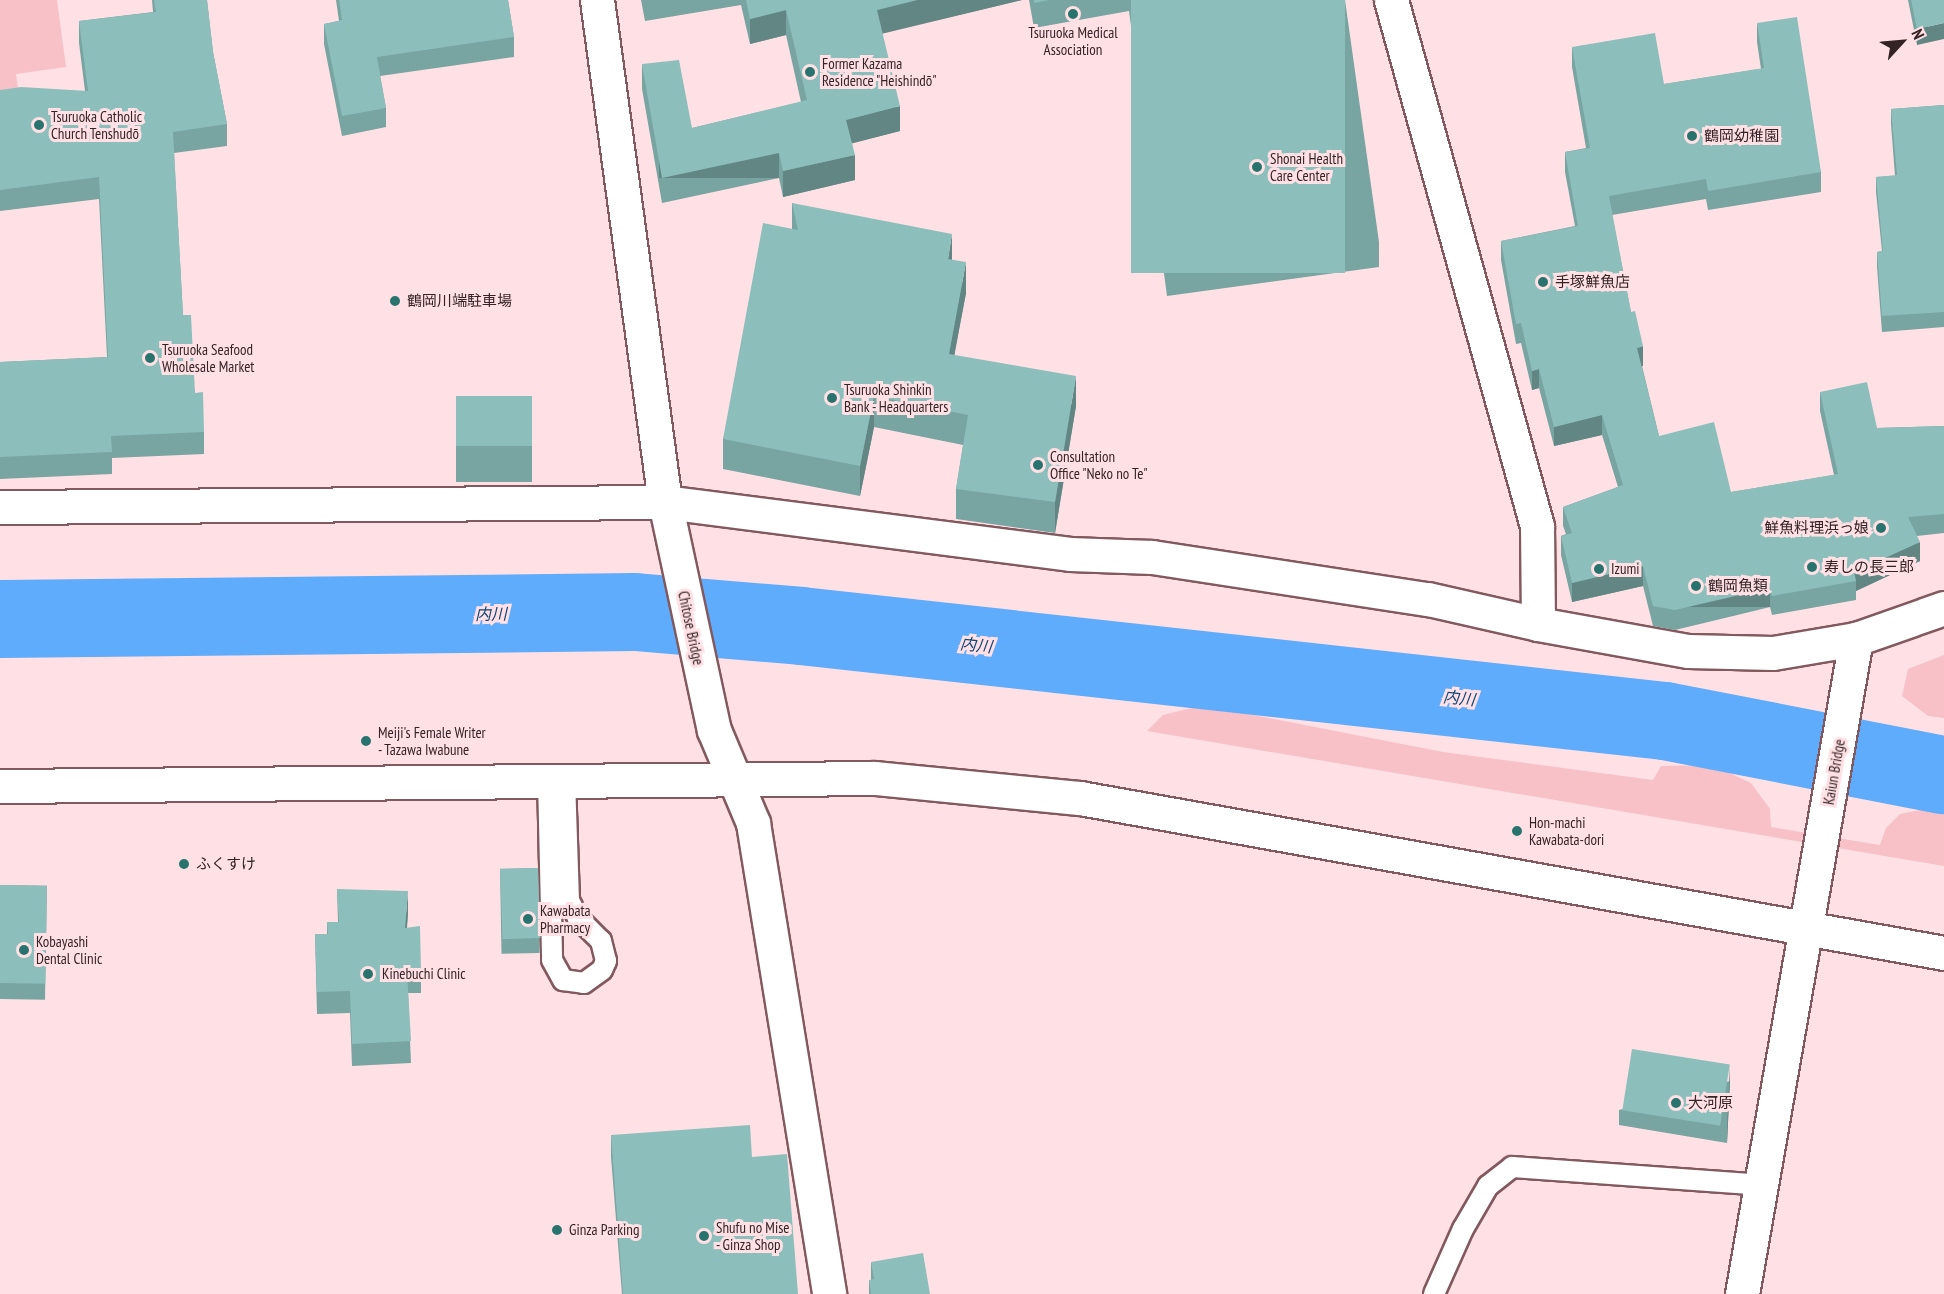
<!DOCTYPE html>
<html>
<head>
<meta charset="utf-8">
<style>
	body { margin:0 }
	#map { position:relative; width:1944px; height:1294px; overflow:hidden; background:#ffe1e5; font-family:"PT Sans Narrow","Noto Sans JP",sans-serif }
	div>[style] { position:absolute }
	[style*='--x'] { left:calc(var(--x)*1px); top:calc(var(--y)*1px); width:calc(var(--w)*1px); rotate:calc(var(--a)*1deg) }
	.green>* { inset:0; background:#f7c1c7 }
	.river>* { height:78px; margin:-39px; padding:0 39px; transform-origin:39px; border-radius:39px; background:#5eacfb }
	.roads { filter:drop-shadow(2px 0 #82595e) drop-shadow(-2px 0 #82595e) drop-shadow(0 2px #82595e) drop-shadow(0 -2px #82595e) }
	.lane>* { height:20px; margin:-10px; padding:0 10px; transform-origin:10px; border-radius:10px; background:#fff }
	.street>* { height:33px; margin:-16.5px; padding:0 16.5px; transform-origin:16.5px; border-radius:16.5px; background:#fff }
	.secondary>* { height:33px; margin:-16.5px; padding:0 16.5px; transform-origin:16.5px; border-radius:16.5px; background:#fff }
	.wall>* { inset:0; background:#78a4a2; transform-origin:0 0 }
	.shaded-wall>* { inset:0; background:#628684; transform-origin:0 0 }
	.building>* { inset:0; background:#8cbfbc; transform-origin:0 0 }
	.dots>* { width:16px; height:16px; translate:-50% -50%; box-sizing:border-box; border:3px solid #ffe1e5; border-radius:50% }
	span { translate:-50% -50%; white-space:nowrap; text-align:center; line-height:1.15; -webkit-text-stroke:6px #ffe1e5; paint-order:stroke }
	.poi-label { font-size:15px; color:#342325 }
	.left { translate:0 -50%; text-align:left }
	.right { translate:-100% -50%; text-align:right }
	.street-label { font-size:15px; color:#342325 }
	.water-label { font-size:16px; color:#0d4678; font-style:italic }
	.north { position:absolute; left:1872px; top:12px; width:60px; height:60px; -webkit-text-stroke:4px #ffe1e5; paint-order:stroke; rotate:64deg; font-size:16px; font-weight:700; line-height:24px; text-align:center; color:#342325 }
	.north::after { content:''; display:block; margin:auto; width:21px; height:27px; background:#342325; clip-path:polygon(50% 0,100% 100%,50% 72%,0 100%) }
</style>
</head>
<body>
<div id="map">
	<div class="green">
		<i style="clip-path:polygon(0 0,57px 0,66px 67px,16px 74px,21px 109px,0 112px)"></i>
		<i style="clip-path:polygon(1944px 655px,1944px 718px,1928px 716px,1902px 696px,1908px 669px)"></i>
		<i style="clip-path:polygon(1192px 708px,1238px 712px,1443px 752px,1653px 780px,1661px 766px,1712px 765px,1751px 783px,1770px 809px,1771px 827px,1880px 845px,1886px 828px,1900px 814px,1924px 809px,1944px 811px,1944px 866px,1147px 731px,1163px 715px)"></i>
	</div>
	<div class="river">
		<i style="--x:0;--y:619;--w:635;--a:-0.63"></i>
		<i style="--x:635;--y:612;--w:167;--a:4.8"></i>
		<i style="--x:801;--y:626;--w:869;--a:6.27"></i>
		<i style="--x:1665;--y:721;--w:284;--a:11"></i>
	</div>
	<div class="roads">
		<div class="lane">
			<i style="--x:548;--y:778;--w:182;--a:88.7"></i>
			<i style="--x:552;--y:960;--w:23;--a:61"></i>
			<i style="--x:563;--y:980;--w:21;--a:8"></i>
			<i style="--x:584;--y:983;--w:22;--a:-36"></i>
			<i style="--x:602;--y:970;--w:10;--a:-66"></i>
			<i style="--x:606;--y:961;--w:21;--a:-104"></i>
			<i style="--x:601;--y:941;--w:33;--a:-135"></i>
			<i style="--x:578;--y:918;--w:20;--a:-117"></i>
			<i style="--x:569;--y:900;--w:122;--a:-91.9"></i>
			<i style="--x:1434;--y:1294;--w:71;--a:-66"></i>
			<i style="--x:1463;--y:1229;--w:50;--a:-59.8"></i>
			<i style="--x:1488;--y:1186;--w:31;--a:-38"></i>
			<i style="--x:1512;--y:1167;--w:250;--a:4.1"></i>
		</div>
		<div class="street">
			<i style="--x:597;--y:0;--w:507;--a:82.29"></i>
			<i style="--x:665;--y:502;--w:233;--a:77.9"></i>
			<i style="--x:714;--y:730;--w:101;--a:67.2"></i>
			<i style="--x:753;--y:823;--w:477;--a:80.8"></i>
			<i style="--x:1391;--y:0;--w:546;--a:74.49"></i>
			<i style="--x:1537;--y:526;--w:98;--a:89.4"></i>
			<i style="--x:0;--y:507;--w:665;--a:-0.43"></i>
			<i style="--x:665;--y:502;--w:408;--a:7.3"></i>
			<i style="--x:1070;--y:554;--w:82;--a:2.1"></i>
			<i style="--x:1152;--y:557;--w:279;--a:8.7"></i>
			<i style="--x:1428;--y:599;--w:113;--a:12.8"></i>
			<i style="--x:1538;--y:624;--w:152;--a:10.2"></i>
			<i style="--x:1688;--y:651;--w:85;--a:1.3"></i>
			<i style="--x:1773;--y:653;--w:84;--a:-9.6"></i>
			<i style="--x:1856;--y:639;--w:93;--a:-19.4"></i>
			<i style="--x:1742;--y:1294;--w:665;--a:-80.13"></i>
		</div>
		<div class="secondary">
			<i style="--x:0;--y:786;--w:875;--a:-0.52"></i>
			<i style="--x:875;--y:778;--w:206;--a:5.6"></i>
			<i style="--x:1080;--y:798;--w:878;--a:10.17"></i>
		</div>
	</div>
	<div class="wall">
		<i style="clip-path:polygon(152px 0,207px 0,213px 52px,227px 124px,227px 146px,174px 153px,183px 315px,195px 393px,204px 432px,204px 454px,112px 458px,112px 474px,0 479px,0 362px,107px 357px,99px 199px,0 211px,0 90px,85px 91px,79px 43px,79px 21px,153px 12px)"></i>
		<i style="clip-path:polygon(336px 0,508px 0,514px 37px,514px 57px,380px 76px,386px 108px,386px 127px,342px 136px,324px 44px,324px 24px,339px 21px)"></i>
		<i style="clip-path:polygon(641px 0,1022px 0,882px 33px,900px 131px,852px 143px,855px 180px,783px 197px,779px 178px,662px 203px,642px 89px,642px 64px,692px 128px,801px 102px,786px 35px,750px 44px,741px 5px,645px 21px)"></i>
		<i style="clip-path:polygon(1029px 0,1345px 0,1379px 242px,1379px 267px,1167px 296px,1129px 11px,1034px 28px)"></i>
		<i style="clip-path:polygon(1908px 0,1944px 0,1917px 45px)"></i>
		<i style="clip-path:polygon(1757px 23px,1821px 172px,1821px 192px,1708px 210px,1706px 199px,1612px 215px,1631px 312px,1643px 366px,1642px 366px,1659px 436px,1731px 492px,1834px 475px,1820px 411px,1820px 392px,1877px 428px,1944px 426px,1944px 533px,1917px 536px,1920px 561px,1856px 591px,1856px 600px,1772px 615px,1770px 607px,1675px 630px,1653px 626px,1643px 586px,1572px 602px,1561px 555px,1561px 536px,1566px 534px,1563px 526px,1563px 507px,1618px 487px,1602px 435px,1554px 446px,1539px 388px,1532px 390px,1521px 343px,1516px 344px,1501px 260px,1501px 241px,1575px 226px,1565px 172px,1565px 152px,1586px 148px,1572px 67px,1572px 47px,1664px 84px,1761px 69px,1757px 42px)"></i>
		<i style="clip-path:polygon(1944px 105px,1944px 327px,1882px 332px,1877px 267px,1877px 252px,1882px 251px,1876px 192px,1876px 177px,1895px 176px,1891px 124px,1891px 109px)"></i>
		<i style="clip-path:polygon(792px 203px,952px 260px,966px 293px,954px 355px,1076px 406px,1055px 533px,956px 519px,956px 489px,963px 445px,874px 427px,860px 496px,723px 469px,723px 439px,792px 229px)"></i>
		<i style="left:456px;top:396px;width:76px;height:86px"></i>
		<i style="left:538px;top:868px;width:85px;height:38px;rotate:89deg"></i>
		<i style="left:0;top:885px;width:47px;height:114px;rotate:1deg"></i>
		<i style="clip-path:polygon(337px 889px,408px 913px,407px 928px,421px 971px,421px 993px,408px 993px,411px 1063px,352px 1066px,350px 1013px,317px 1014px,315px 934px,327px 934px,327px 922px,338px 922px)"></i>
		<i style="clip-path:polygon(1730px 1081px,1727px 1143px,1619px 1125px,1619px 1110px)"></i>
		<i style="clip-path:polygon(611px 1135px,752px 1157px,798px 1294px,622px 1294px,611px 1157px)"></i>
		<i style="clip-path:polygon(871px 1262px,930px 1294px,869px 1294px,869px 1280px,871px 1280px)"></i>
	</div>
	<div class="shaded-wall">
		<i style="clip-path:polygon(917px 0,1022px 0,877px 35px,877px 10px)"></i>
		<i style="clip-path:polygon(786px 10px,786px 35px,750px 44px,750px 19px)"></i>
		<i style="clip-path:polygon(1944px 23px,1944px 39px,1917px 45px,1917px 29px)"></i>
		<i style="clip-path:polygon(900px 106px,900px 131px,846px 145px,846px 120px)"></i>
		<i style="left:779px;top:153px;width:25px;height:120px;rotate:90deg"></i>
		<i style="clip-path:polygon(855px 155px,855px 180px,783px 197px,783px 171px)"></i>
		<i style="clip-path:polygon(952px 234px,952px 264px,948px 259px)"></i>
		<i style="clip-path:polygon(966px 262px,966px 293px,949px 384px,949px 354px)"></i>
		<i style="clip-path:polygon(1643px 346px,1643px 366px,1637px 367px,1637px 348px)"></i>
		<i style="clip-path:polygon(1539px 369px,1539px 388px,1532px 390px,1532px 371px)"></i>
		<i style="clip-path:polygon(1076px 376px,1076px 406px,1055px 533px,1055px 502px)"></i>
		<i style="clip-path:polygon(874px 396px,874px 427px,860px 496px,860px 466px)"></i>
		<i style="clip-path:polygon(1602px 415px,1602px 435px,1554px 446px,1554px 427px)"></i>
		<i style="clip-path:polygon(1920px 542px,1920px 561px,1856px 591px,1856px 581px,1854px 572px)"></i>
		<i style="clip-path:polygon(1643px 566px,1643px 586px,1572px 602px,1572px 583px)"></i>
		<i style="left:1770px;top:588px;width:19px;height:98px;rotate:90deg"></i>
		<i style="clip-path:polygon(408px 891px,408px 913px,405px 950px,405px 928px)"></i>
		<i style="clip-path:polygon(1730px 1065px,1730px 1081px,1727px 1143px,1727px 1127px)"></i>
	</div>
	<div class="building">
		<i style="clip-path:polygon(154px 0,207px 0,213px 52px,227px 124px,173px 132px,183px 315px,191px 315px,195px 393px,203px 392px,204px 432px,111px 436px,112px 452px,0 457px,0 362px,108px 357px,99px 177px,0 190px,0 90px,21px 87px,88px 91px,79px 21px,156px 12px)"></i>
		<i style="clip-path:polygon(339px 0,508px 0,514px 37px,377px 57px,386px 108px,342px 116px,324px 24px,342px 20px)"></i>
		<i style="clip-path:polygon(746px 0,917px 0,877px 10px,900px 106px,846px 120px,855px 155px,783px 171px,779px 153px,662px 178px,642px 64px,679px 60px,692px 128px,807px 100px,786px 10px,750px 19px)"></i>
		<i style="clip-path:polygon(1034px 0,1049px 0,1034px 3px)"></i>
		<i style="left:1131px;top:0;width:214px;height:273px"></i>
		<i style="clip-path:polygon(1911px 0,1944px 0,1944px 23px,1917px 29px)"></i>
		<i style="clip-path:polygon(1797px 17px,1821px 172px,1708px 191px,1706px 179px,1609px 196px,1631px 312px,1635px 311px,1643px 346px,1637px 348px,1659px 436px,1714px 422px,1731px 492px,1838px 474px,1820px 392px,1867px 382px,1877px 428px,1944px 426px,1944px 514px,1908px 517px,1920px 542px,1854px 572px,1856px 581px,1772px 596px,1770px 588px,1675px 610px,1653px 606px,1643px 566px,1572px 583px,1561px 536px,1572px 533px,1563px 507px,1623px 485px,1602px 415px,1554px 427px,1539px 369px,1532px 371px,1521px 323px,1516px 324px,1501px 241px,1578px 226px,1565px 152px,1590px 148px,1572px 47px,1655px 33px,1664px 84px,1764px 68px,1757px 23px)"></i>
		<i style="clip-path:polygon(1944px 105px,1944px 312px,1882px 316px,1877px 252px,1883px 251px,1876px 177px,1897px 175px,1891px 109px)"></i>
		<i style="clip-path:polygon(792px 203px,952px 234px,948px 259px,966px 262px,949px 354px,1076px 376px,1055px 502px,956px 489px,968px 415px,874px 396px,860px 466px,723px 439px,763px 223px,798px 230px)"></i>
		<i style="left:456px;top:396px;width:76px;height:50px"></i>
		<i style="left:538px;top:868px;width:70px;height:38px;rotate:88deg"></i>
		<i style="left:0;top:885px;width:47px;height:98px;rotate:1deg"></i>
		<i style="clip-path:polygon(337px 889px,408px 891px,405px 928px,420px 926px,421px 971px,407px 971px,411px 1041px,352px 1044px,350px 991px,317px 992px,315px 934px,328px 934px,327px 922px,339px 922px)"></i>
		<i style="left:1632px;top:1049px;width:99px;height:62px;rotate:9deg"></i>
		<i style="clip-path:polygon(750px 1125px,752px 1157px,787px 1154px,798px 1294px,623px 1294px,611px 1135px)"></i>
		<i style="clip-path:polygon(923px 1253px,930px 1294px,871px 1294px,869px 1280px,874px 1279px,871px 1262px)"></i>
	</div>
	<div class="dots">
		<i style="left:1073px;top:14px;background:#29736f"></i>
		<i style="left:810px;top:72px;background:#29736f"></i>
		<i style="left:39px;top:125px;background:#29736f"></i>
		<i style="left:1692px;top:136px;background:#29736f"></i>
		<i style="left:1257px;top:167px;background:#29736f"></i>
		<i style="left:1543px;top:282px;background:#29736f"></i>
		<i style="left:395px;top:301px;background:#29736f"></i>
		<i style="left:150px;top:358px;background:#29736f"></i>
		<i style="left:832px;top:398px;background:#29736f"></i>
		<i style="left:1038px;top:465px;background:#29736f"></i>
		<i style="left:1881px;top:528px;background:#29736f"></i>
		<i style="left:1812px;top:567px;background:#29736f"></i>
		<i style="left:1599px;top:569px;background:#29736f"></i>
		<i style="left:1696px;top:586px;background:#29736f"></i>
		<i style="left:366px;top:741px;background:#29736f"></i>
		<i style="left:1517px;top:831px;background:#29736f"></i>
		<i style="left:184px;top:864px;background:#29736f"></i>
		<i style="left:528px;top:919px;background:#29736f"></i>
		<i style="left:24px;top:950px;background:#29736f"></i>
		<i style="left:368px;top:974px;background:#29736f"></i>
		<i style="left:1676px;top:1103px;background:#29736f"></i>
		<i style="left:557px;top:1230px;background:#29736f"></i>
		<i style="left:704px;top:1236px;background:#29736f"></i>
	</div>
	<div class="poi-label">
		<span style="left:1073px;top:41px">Tsuruoka Medical<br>Association</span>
		<span class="left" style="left:822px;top:72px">Former Kazama<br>Residence "Heishindō"</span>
		<span class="left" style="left:51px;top:125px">Tsuruoka Catholic<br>Church Tenshudō</span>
		<span class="left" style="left:1704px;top:136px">鶴岡幼稚園</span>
		<span class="left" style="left:1270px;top:167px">Shonai Health<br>Care Center</span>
		<span class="left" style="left:1555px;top:282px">手塚鮮魚店</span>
		<span class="left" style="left:407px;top:301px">鶴岡川端駐車場</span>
		<span class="left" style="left:162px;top:358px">Tsuruoka Seafood<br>Wholesale Market</span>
		<span class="left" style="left:844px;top:398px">Tsuruoka Shinkin<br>Bank - Headquarters</span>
		<span class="left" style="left:1050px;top:465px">Consultation<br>Office "Neko no Te"</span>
		<span class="right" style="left:1869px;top:528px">鮮魚料理浜っ娘</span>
		<span class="left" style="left:1824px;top:567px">寿しの長三郎</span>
		<span class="left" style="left:1611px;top:569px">Izumi</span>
		<span class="left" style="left:1708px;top:586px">鶴岡魚類</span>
		<span class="left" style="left:378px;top:741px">Meiji's Female Writer<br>- Tazawa Iwabune</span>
		<span class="left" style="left:1529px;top:831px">Hon-machi<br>Kawabata-dori</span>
		<span class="left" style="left:196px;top:864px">ふくすけ</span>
		<span class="left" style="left:540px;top:919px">Kawabata<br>Pharmacy</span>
		<span class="left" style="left:36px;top:950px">Kobayashi<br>Dental Clinic</span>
		<span class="left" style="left:382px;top:974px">Kinebuchi Clinic</span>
		<span class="left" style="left:1688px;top:1103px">大河原</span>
		<span class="left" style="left:716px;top:1236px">Shufu no Mise<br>- Ginza Shop</span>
		<span class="left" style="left:569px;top:1230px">Ginza Parking</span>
	</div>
	<div class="street-label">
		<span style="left:691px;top:628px;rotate:78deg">Chitose Bridge</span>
		<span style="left:1834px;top:772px;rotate:-80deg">Kaiun Bridge</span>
	</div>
	<div class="water-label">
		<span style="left:491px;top:614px;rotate:-1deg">内川</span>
		<span style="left:976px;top:645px;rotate:6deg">内川</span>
		<span style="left:1459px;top:698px;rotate:6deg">内川</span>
	</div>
	<div class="north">N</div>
</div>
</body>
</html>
